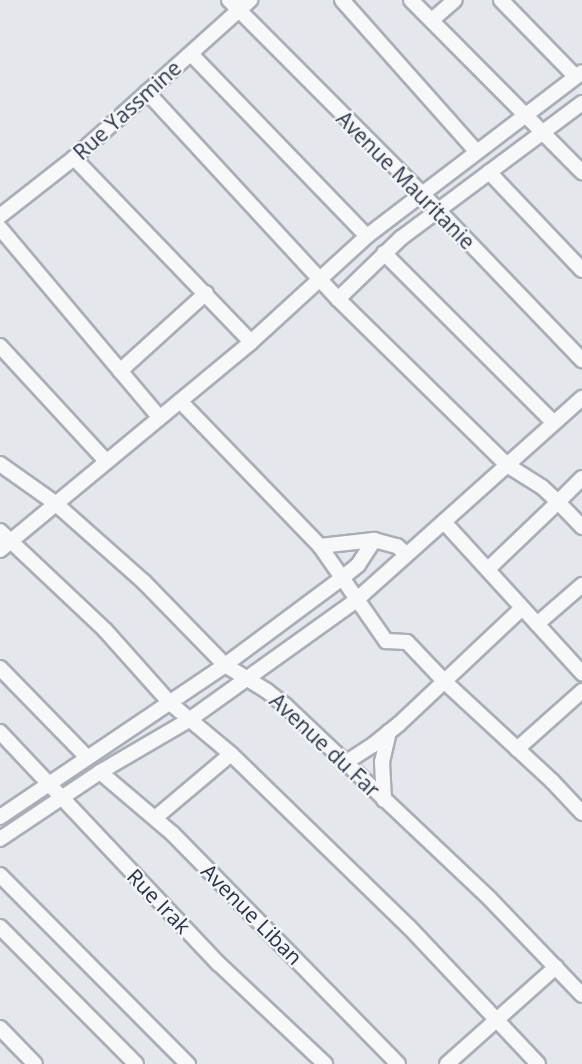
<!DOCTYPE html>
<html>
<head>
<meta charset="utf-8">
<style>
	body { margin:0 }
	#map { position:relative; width:582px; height:1064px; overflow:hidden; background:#e4e7ec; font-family:"Open Sans",sans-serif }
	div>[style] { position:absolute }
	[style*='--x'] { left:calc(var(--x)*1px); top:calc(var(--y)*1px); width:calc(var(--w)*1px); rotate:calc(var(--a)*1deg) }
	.roads { filter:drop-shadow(2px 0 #a9aeb7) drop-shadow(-2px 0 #a9aeb7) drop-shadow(0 2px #a9aeb7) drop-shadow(0 -2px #a9aeb7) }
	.minor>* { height:14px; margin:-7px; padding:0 7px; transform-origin:7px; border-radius:7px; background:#f7f8fa }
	span { translate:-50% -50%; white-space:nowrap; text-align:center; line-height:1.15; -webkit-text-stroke:4.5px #f4f6f9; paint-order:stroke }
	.street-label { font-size:21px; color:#2b3445 }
</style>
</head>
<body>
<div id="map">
	<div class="roads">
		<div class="minor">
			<i style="--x:229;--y:0;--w:298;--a:45.1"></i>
			<i style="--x:439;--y:211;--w:207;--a:46.2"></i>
			<i style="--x:342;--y:0;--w:203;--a:48.4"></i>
			<i style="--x:411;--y:0;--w:243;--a:45.2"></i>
			<i style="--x:501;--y:0;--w:107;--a:45.8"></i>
			<i style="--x:432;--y:20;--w:30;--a:-41"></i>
			<i style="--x:191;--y:54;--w:253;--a:46"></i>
			<i style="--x:147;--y:92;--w:282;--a:47.3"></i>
			<i style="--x:338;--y:299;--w:237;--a:44.5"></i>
			<i style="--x:507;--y:465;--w:41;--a:32.2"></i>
			<i style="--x:542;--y:487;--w:22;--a:43"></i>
			<i style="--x:558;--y:502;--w:34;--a:-45"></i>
			<i style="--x:74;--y:158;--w:255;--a:46.1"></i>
			<i style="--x:489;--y:172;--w:135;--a:46.5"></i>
			<i style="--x:0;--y:216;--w:94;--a:-38.1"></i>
			<i style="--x:74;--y:158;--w:237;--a:-41.9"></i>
			<i style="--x:0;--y:228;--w:247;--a:49.9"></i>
			<i style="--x:384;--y:253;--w:240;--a:45"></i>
			<i style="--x:338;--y:299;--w:88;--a:-44.1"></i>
			<i style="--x:401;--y:238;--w:226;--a:-36.7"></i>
			<i style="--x:0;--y:346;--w:156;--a:47.3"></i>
			<i style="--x:120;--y:371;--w:116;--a:-42.2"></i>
			<i style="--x:180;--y:401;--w:202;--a:46"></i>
			<i style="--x:320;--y:546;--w:54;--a:-6.3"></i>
			<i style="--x:374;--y:540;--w:24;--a:15"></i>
			<i style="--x:397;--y:546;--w:12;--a:42"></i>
			<i style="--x:0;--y:464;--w:67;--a:35.3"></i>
			<i style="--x:55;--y:503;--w:119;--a:41.6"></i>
			<i style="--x:144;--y:582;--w:116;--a:45.7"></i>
			<i style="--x:225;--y:665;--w:49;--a:31.8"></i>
			<i style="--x:267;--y:691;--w:23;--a:38"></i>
			<i style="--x:285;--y:705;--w:282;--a:43.4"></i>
			<i style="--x:490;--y:899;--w:133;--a:46.2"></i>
			<i style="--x:444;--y:522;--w:205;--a:47.6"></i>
			<i style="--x:0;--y:531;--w:144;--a:43.3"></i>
			<i style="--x:105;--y:630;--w:98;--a:48.3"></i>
			<i style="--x:170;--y:703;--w:80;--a:39.9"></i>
			<i style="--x:231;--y:754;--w:248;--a:44.2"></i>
			<i style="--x:409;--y:927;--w:188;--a:46.7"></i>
			<i style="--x:320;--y:546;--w:116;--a:55.2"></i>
			<i style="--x:386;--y:641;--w:21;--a:3"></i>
			<i style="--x:407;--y:642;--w:55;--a:46.5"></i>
			<i style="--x:445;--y:682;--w:146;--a:42.8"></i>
			<i style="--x:552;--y:781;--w:44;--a:46.8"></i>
			<i style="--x:0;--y:550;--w:326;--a:-39.6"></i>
			<i style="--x:251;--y:342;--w:157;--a:-42.4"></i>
			<i style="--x:367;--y:236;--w:270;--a:-37.3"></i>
			<i style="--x:488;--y:569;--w:97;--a:-43.7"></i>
			<i style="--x:558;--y:502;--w:35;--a:46"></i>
			<i style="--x:537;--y:624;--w:60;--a:-40.9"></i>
			<i style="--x:0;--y:668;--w:123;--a:45.7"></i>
			<i style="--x:0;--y:732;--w:319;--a:46.7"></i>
			<i style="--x:219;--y:964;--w:146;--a:43.3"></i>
			<i style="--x:517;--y:749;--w:87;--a:-41.7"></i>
			<i style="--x:345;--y:763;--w:33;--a:-33"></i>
			<i style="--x:373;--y:745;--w:33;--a:-39"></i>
			<i style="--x:399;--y:724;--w:169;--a:-43.3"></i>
			<i style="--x:100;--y:772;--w:94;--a:40.3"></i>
			<i style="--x:172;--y:833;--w:323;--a:45.6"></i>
			<i style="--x:384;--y:800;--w:38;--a:-93"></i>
			<i style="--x:382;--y:762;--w:31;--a:-77"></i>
			<i style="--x:0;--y:817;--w:272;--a:-34"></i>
			<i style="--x:225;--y:665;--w:146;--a:-36.6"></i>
			<i style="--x:342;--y:578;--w:21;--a:-39"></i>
			<i style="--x:358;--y:565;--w:30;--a:-57"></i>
			<i style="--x:155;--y:818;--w:99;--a:-40.1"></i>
			<i style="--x:0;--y:839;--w:120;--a:-33.8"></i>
			<i style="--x:100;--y:772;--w:103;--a:-30.3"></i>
			<i style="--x:189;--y:720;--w:204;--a:-35.6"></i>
			<i style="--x:355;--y:601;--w:305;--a:-41.8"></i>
			<i style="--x:0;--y:875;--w:267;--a:45.2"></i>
			<i style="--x:0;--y:927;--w:193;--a:45.2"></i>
			<i style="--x:0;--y:1028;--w:50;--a:45.8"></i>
			<i style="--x:447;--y:1064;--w:146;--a:-41.7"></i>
		</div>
	</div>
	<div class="street-label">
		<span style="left:127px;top:110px;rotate:-42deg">Rue Yassmine</span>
		<span style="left:406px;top:180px;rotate:45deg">Avenue Mauritanie</span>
		<span style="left:325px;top:745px;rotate:43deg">Avenue du Far</span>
		<span style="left:159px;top:901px;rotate:46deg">Rue Irak</span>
		<span style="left:252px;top:914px;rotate:45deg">Avenue Liban</span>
	</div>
</div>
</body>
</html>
